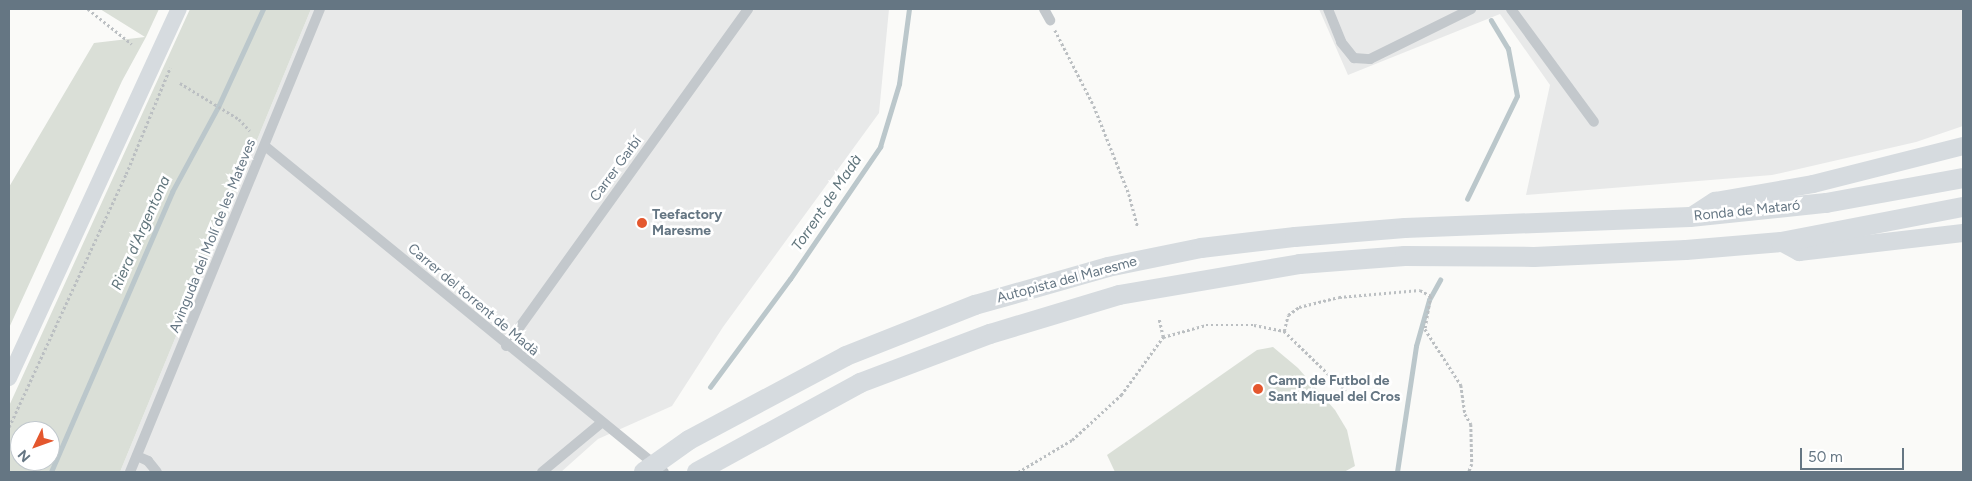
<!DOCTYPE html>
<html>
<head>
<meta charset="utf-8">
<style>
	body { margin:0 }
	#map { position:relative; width:1972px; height:481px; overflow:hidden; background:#fafaf8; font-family:Figtree,sans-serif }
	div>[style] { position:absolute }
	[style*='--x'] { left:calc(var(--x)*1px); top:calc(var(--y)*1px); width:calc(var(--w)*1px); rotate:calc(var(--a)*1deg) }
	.built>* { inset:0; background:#e8e9e9 }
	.green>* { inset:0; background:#dadfd7 }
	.stream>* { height:4.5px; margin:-2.25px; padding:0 2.25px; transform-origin:2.25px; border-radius:2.25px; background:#bbc7cb }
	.path>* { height:2.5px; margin-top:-1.25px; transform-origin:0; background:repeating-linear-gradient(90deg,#bbbfc2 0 2.5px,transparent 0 5px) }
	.minor>* { height:10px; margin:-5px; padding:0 5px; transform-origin:5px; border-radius:5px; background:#c3c8cc }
	.primary>* { height:16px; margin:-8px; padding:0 8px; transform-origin:8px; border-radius:8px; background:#d6dbdf }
	.trunk>* { height:18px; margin:-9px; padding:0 9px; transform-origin:9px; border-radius:9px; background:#d6dbdf }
	.motorway>* { height:20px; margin:-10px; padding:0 10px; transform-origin:10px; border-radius:10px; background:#d6dbdf }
	.dots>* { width:14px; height:14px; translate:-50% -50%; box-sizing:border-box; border:2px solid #fff; border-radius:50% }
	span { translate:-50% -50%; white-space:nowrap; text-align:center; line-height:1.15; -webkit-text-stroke:5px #fff; paint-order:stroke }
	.street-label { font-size:14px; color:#657683 }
	.poi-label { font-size:14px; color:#657683; font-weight:700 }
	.left { translate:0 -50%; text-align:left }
	.water-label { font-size:15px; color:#60757c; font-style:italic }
	.frame { position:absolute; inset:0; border:10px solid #657683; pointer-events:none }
	.north { position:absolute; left:10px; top:421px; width:50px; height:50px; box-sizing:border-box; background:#fff; border:1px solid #c1c8cd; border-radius:50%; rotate:228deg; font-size:14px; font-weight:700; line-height:20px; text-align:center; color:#657683 }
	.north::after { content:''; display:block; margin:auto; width:18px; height:22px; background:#e4572e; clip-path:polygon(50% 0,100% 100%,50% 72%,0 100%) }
	.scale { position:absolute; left:1800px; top:448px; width:104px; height:22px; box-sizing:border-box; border:2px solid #657683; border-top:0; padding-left:6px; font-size:15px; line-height:18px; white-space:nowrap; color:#657683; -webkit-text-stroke:4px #fff; paint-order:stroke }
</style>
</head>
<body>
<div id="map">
	<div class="built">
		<i style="clip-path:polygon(311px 9px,889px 9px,879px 113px,723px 327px,672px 406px,598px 439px,561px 472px,120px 472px)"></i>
		<i style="clip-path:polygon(1319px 9px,1963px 9px,1963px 126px,1916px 142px,1772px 175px,1526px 195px,1550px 85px,1500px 14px,1348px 75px)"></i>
	</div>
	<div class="green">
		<i style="clip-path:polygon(100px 9px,159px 9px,146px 37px,122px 81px,9px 328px,9px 187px,94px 43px,145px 37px)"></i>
		<i style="clip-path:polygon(evenodd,190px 9px,311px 9px,120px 472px,9px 472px,9px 406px,190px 9px,20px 431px,50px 431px,50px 461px,20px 461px,20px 431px)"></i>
		<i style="clip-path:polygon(1273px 347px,1298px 368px,1335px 410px,1347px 430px,1355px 466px,1344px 472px,1115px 472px,1107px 455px,1257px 350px)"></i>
	</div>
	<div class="stream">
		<i style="--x:1467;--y:199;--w:114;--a:-64.1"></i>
		<i style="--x:1517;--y:96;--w:48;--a:-100.8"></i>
		<i style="--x:1508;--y:49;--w:33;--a:-121"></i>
		<i style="--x:710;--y:387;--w:134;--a:-53.5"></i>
		<i style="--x:790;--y:279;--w:160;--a:-55.7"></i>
		<i style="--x:880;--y:147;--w:66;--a:-73.2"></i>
		<i style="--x:899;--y:84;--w:76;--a:-82.4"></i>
		<i style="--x:51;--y:472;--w:305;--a:-66.6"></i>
		<i style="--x:172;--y:192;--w:97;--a:-61.6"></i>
		<i style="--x:218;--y:107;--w:108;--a:-65.3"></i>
		<i style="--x:1397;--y:472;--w:127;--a:-81.4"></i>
		<i style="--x:1416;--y:346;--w:48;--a:-74.2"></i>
		<i style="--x:1429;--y:300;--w:23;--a:-61"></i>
	</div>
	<div class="path">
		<i style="--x:88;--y:9;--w:56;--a:38.5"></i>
		<i style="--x:1055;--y:30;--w:85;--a:62.8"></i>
		<i style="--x:1094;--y:106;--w:95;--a:68.3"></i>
		<i style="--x:1129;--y:194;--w:34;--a:75"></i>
		<i style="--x:180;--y:83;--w:69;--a:31.4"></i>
		<i style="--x:239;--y:119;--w:16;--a:47"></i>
		<i style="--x:1284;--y:331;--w:16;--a:-76"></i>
		<i style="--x:1288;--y:315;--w:14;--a:-36"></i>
		<i style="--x:1299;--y:307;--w:41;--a:-14"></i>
		<i style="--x:1339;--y:297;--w:81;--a:-4.9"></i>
		<i style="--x:1420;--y:290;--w:13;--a:29"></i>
		<i style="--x:1431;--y:296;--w:34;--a:100"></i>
		<i style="--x:1425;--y:329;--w:67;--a:57.3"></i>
		<i style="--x:1461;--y:385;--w:29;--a:82"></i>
		<i style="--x:1465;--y:414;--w:12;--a:59"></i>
		<i style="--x:1471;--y:424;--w:40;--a:88.6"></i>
		<i style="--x:1472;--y:464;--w:9;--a:111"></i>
		<i style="--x:1163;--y:337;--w:45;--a:-15.6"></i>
		<i style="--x:1206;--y:325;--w:48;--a:0"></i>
		<i style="--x:1254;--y:325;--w:31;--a:11"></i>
		<i style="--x:1284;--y:331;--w:86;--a:44.1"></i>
		<i style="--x:9;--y:427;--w:279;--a:-65.2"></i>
		<i style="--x:126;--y:174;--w:115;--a:-67.5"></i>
		<i style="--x:1018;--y:472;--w:63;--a:-30.7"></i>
		<i style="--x:1072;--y:440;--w:67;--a:-42.6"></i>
		<i style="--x:1121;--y:395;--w:72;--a:-54.1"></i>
		<i style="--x:1163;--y:337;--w:18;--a:-103"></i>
	</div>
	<div class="minor">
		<i style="--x:1044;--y:9;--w:13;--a:61"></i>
		<i style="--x:1328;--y:9;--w:35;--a:68"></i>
		<i style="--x:1341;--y:42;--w:21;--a:51"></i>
		<i style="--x:1354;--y:58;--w:16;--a:4"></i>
		<i style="--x:1370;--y:59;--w:113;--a:-26.3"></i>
		<i style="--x:1511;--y:9;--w:140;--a:53.7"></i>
		<i style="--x:265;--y:146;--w:515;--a:39.25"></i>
		<i style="--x:506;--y:346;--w:415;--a:-54.3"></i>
		<i style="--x:137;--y:456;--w:12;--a:24"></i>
		<i style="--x:148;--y:461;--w:14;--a:51"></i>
		<i style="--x:130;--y:472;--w:500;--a:-67.69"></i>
		<i style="--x:542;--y:472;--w:77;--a:-39.7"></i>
	</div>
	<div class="primary">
		<i style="--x:9;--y:378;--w:406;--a:-65.3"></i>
	</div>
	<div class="trunk">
		<i style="--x:1690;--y:217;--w:30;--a:-33"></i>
		<i style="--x:1715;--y:201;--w:99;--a:-9.8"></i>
		<i style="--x:1813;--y:184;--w:155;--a:-14.2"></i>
		<i style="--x:1781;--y:242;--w:21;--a:29"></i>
		<i style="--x:1799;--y:252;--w:165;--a:-6.6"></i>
	</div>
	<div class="motorway">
		<i style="--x:644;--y:472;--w:55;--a:-35.4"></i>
		<i style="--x:689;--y:440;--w:178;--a:-28.1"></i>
		<i style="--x:846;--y:356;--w:139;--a:-21.6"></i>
		<i style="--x:975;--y:305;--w:138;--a:-15.9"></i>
		<i style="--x:1108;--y:267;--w:95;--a:-11.5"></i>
		<i style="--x:1201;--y:248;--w:95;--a:-6.7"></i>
		<i style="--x:1295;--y:237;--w:110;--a:-4.7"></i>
		<i style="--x:1405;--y:228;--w:285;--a:-2.2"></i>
		<i style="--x:1690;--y:217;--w:137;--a:-5.9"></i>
		<i style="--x:1826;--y:203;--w:139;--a:-10.3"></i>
		<i style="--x:697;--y:472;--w:186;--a:-28.6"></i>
		<i style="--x:860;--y:383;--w:139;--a:-20.7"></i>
		<i style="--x:990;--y:334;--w:135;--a:-16.8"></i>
		<i style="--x:1119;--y:295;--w:184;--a:-9.7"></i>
		<i style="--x:1300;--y:264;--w:105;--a:-4.4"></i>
		<i style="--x:1405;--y:256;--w:129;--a:0.4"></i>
		<i style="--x:1534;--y:257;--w:152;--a:-2.6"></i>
		<i style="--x:1686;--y:250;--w:95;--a:-4.8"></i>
		<i style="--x:1781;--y:242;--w:185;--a:-10.9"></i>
	</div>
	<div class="dots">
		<i style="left:642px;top:223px;background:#e4572e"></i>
		<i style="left:1258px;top:389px;background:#e4572e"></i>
	</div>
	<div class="street-label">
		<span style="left:616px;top:169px;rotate:-54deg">Carrer Garbí</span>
		<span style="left:1747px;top:211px;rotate:-6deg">Ronda de Mataró</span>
		<span style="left:213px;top:236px;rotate:-68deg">Avinguda del Molí de les Mateves</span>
		<span style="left:1067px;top:280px;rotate:-15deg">Autopista del Maresme</span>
		<span style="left:473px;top:300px;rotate:40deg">Carrer del torrent de Madà</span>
	</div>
	<div class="poi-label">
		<span class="left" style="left:652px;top:223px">Teefactory<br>Maresme</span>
		<span class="left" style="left:1268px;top:389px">Camp de Futbol de<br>Sant Miquel del Cros</span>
	</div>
	<div class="water-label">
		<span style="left:827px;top:203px;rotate:-56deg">Torrent de Madà</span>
		<span style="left:141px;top:233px;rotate:-66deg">Riera d'Argentona</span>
	</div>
	<div class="frame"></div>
	<div class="north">N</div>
	<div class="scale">50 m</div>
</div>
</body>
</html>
